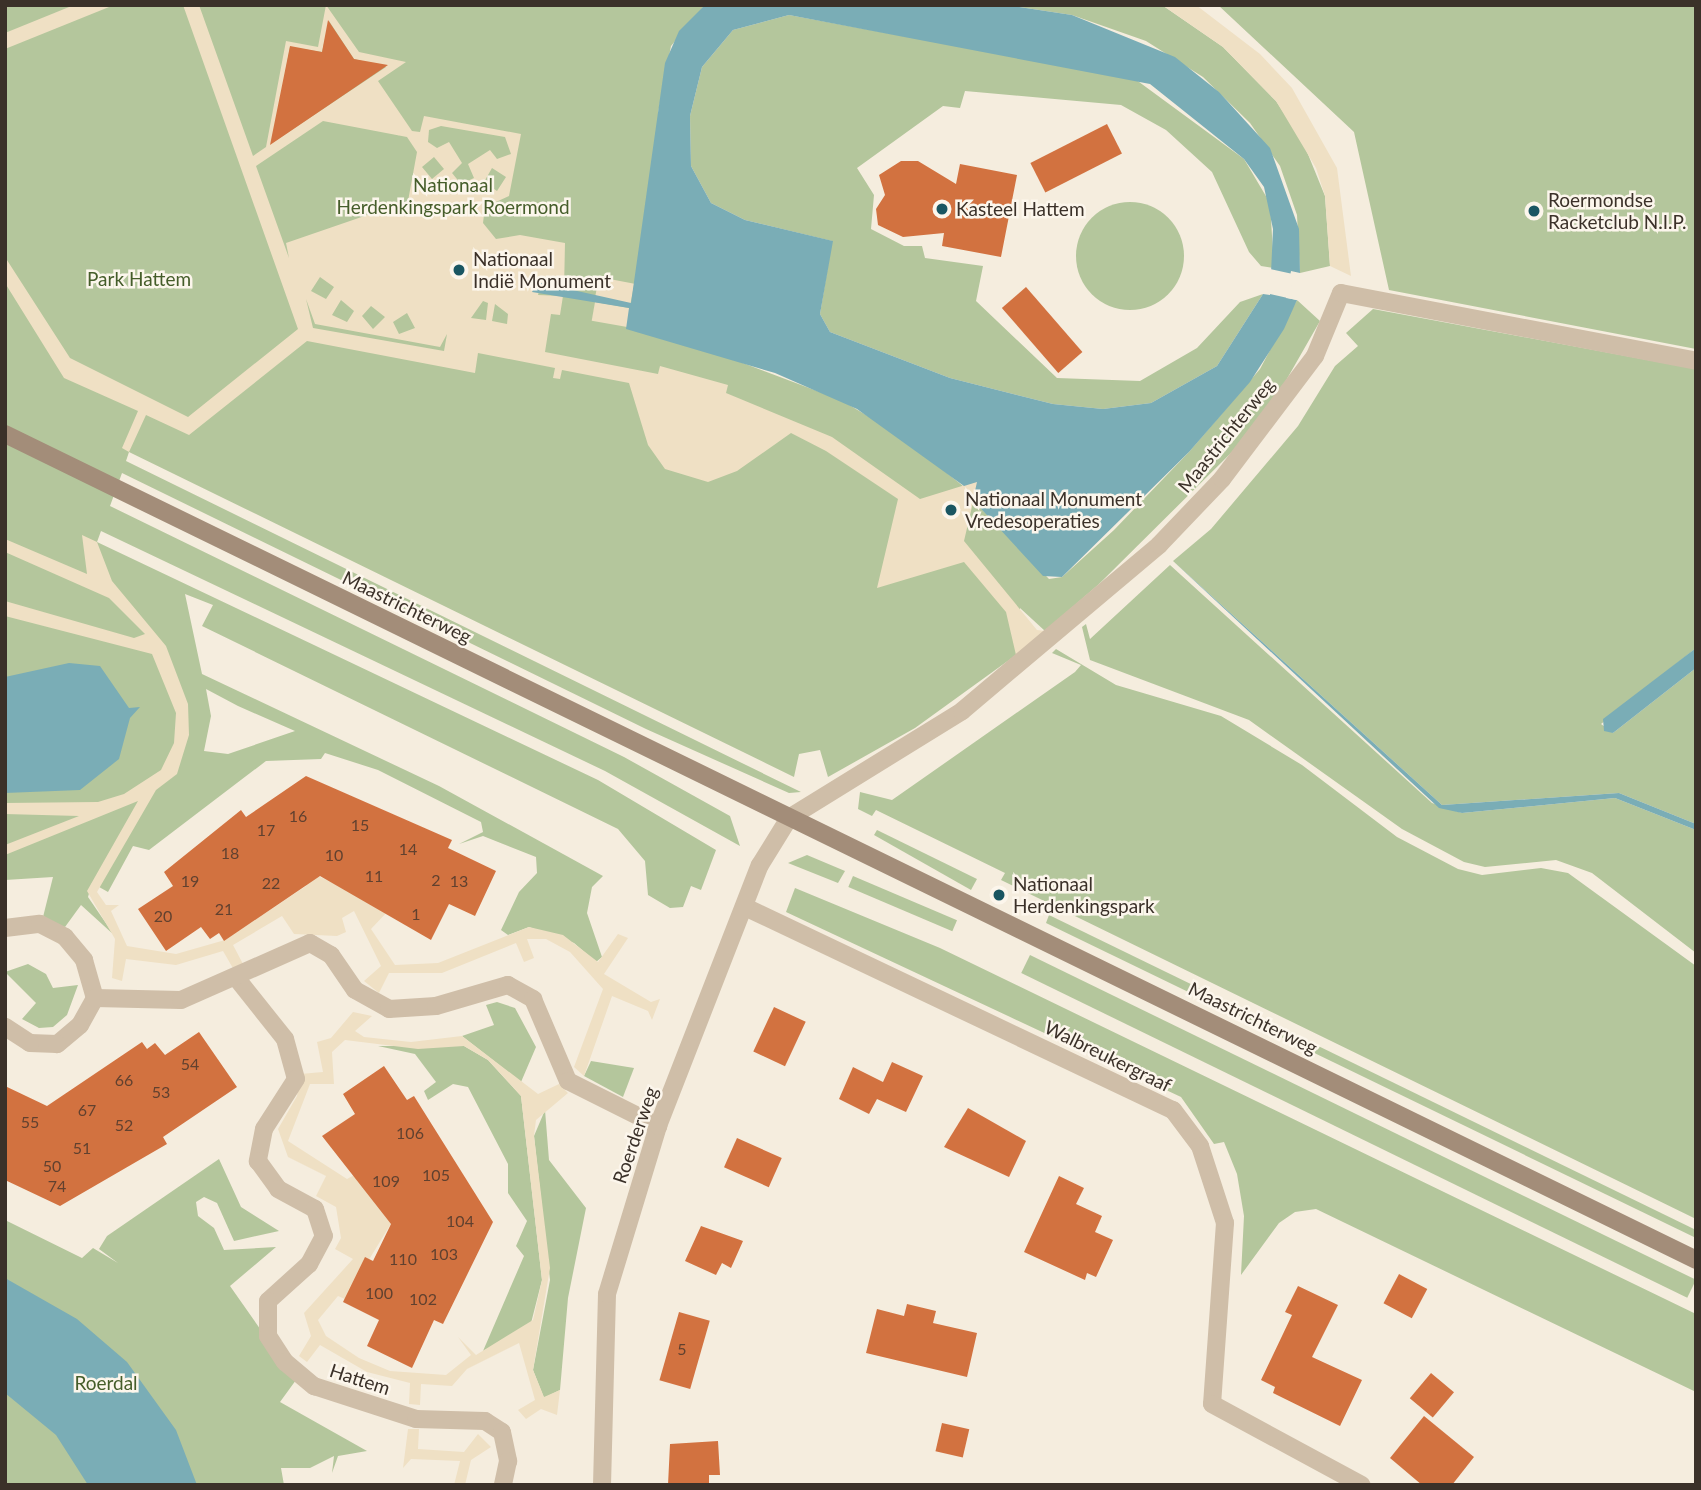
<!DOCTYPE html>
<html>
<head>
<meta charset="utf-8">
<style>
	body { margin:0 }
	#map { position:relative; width:1701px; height:1490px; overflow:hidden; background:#f5edde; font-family:Lato,sans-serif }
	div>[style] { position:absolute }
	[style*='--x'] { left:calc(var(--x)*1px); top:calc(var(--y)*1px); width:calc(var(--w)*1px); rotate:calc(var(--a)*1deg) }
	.green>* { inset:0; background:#b4c69c; transform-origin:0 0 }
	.round { border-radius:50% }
	.plaza>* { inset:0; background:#efe0c4; transform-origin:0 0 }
	.water>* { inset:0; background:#7aadb6 }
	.pier>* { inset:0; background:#f5edde }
	.building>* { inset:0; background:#d27240; transform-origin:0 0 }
	.minor>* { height:18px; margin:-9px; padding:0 9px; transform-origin:9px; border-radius:9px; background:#cfbea8 }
	.secondary>* { height:18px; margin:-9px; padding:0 9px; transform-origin:9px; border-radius:9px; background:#a38d79 }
	.dots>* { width:19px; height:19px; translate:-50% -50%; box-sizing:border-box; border:4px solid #fcf6ec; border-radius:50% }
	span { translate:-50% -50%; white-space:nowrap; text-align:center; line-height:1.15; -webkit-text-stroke:5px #fcf6ec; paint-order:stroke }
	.number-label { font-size:16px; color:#61412f }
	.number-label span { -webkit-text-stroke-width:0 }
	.park-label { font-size:19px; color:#455d2a }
	.poi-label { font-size:19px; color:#3b3129 }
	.left { translate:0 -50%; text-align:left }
	.street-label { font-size:19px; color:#3b3129 }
	.frame { position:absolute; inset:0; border:7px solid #3b3129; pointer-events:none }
</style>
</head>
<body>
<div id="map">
	<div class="green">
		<i style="clip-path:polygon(evenodd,5px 5px,705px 5px,671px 46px,658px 113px,727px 357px,841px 400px,901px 436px,963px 486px,978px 481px,973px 500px,1049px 579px,1062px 577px,1114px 530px,1189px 452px,1260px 369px,1297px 300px,1320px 321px,1280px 391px,1234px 450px,1099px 584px,1045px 631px,1020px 608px,1016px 655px,915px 728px,828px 777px,820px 750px,799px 754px,794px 777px,129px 452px,126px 461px,801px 792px,789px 793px,646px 729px,122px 473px,110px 506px,624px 757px,730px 816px,740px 846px,605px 771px,101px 531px,97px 542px,598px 780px,716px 850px,701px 890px,691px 886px,683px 907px,670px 908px,648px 895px,645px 861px,618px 829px,202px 626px,213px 605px,185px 594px,202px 674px,439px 786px,603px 876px,592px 887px,587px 913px,602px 957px,596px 962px,574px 943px,529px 927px,508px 935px,501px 930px,519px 892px,537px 873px,536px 857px,483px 836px,459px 844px,483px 832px,481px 822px,378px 770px,325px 753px,321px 759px,266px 761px,149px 850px,133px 846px,108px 892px,92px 883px,88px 897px,114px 935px,81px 905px,65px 927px,42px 921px,53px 877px,5px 880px,5px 5px,206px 689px,238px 706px,295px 731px,228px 754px,204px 751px,211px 716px,206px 689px)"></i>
		<i style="clip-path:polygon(1007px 5px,1162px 5px,1223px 47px,1276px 101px,1303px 142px,1325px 196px,1330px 266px,1300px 273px,1297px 215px,1280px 166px,1250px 123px,1203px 77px,1146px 41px,1072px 15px)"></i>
		<i style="clip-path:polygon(1218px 5px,1696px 5px,1696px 349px,1389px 290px,1354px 132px)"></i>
		<i style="clip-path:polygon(789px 15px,1135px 79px,1244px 159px,1270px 203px,1274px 268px,1261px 266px,1249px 252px,1212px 172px,1166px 130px,1121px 105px,965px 91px,960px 108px,943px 106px,857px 168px,874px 195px,871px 229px,904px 246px,922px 246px,925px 258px,983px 266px,976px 301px,1057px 378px,1140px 381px,1197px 348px,1240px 302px,1263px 294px,1217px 366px,1151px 403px,1103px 409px,1053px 404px,950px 378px,830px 332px,820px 314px,832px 241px,745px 220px,711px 203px,691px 166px,690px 116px,702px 67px,733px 30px)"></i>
		<i class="round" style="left:1076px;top:202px;width:108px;height:108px"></i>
		<i style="clip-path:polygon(1373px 309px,1696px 369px,1696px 648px,1601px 724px,1613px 733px,1696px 668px,1696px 824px,1619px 793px,1442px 805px,1173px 561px,1211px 529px,1298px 426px,1335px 366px,1358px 346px,1346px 333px)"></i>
		<i style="clip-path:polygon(1170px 565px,1432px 803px,1462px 813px,1615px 798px,1696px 830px,1696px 953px,1592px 873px,1556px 860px,1485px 867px,1464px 862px,1402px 829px,1249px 720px,1090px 660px,1082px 627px,1086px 624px,1090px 639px)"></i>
		<i style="clip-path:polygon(1056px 649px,1116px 685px,1221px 716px,1302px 765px,1397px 837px,1458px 869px,1482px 875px,1541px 868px,1568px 873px,1696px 966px,1696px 1219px,1001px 880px,1005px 873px,876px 810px,872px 816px,858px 809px,860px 792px,892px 800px,1075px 672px,1081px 665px,1052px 653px)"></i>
		<i style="clip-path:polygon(877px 830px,977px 879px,971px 890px,874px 835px)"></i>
		<i style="clip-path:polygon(807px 855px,845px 871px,838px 883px,788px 863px)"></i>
		<i style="left:853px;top:876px;width:113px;height:12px;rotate:23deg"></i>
		<i style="clip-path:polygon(795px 888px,940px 948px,1696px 1314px,1696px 1392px,1316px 1209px,1295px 1212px,1279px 1223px,1241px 1275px,1244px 1216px,1237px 1174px,1224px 1142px,1214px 1144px,1181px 1097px,786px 912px)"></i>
		<i style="clip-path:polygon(1049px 915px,1696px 1230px,1696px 1238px,1046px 923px)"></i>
		<i style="left:1030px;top:955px;width:741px;height:20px;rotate:26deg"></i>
		<i style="clip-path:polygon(28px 964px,46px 974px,53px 988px,78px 985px,67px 1015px,53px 1027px,39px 1028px,22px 1019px,36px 1003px,5px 972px)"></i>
		<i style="clip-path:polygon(497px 1002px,515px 1008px,536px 1047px,521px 1082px,462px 1036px,494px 1025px,486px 1005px)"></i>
		<i style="clip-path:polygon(378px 1046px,464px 1046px,488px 1060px,521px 1096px,542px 1280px,530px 1327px,483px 1351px,524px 1256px,516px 1246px,527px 1221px,508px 1193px,508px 1164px,468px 1087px,453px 1084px,428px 1100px,424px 1091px,436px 1082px,415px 1054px)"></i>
		<i style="clip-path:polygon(591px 1061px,634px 1068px,623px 1097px,584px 1076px)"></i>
		<i style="clip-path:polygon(545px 1110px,549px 1160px,586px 1208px,568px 1298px,560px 1390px,544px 1398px,533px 1370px,550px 1280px,534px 1136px)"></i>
		<i style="clip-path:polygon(219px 1159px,241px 1207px,279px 1231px,234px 1241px,217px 1203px,204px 1197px,196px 1202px,198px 1216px,214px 1228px,224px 1250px,276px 1247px,230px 1286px,296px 1380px,280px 1402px,367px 1451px,338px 1456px,332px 1473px,334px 1456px,310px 1468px,281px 1468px,284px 1485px,5px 1485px,5px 1220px,82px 1258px,93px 1248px,118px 1263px,99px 1249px,107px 1236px)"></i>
	</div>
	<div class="plaza">
		<i style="clip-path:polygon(74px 5px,114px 5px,5px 49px,5px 33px)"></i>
		<i style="clip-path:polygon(evenodd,183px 5px,199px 5px,253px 156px,266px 147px,286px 41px,318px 47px,326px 5px,359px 52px,406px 62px,378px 81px,412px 131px,420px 132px,424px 116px,521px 134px,509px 196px,485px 207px,483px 223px,496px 239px,520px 235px,565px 243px,564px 291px,541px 283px,538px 295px,563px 296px,560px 315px,551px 314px,545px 352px,658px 374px,660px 366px,728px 385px,726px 393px,832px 437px,920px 499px,978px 481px,964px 541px,1037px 630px,1045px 631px,1016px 655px,1006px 612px,964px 562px,877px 588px,898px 499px,826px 451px,791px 433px,737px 471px,708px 482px,665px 469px,648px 445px,629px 383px,562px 370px,560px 379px,553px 378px,555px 368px,478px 353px,475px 373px,307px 341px,189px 435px,146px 415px,129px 452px,122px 448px,138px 411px,64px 378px,5px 283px,5px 257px,70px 358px,188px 417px,298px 329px,183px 5px,329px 21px,354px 59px,386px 67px,272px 143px,290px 47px,322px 52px,329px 21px,183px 5px,323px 121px,407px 137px,417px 152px,408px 201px,286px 243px,289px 258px,256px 166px,323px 121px,183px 5px,441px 126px,505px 137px,511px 154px,497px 159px,490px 150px,468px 164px,474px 178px,461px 184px,452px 173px,462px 163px,449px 142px,437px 148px,428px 142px,429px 130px,441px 126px,183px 5px,434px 157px,444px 169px,432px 179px,422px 167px,434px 157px,183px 5px,492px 168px,506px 177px,497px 191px,484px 182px,492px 168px,183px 5px,320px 277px,334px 287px,326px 299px,311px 291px,320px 277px,183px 5px,306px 299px,315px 324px,440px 347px,447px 334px,444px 351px,313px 328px,306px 299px,183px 5px,341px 300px,354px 311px,347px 322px,332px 315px,341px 300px,183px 5px,483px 301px,488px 303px,486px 320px,471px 318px,483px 301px,183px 5px,495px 304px,508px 314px,507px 324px,492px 321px,495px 304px,183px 5px,371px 306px,385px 317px,373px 329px,362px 316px,371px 306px,183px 5px,407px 313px,415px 328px,399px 334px,393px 322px,407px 313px)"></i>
		<i style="clip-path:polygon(1162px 5px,1196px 5px,1260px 54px,1292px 88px,1337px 168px,1351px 276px,1330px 266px,1325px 196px,1316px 168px,1276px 101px,1223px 47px)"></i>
		<i style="left:599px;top:277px;width:36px;height:20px;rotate:11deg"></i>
		<i style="left:595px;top:302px;width:36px;height:19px;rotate:10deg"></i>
		<i style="clip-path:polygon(82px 535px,97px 542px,112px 581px,166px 646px,188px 704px,189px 735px,177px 774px,156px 790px,97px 892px,106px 905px,119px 905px,111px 911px,127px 946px,176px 954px,225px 940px,306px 886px,312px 873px,389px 910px,371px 929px,395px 965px,438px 963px,529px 927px,563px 935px,598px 962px,618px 934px,628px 938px,604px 974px,651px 1002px,660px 999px,652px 1020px,648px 1011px,612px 996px,584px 1076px,574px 1067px,603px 989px,570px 952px,546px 939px,527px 939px,534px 958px,524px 962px,516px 943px,442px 973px,389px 973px,379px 993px,364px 981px,381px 966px,354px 911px,342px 918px,346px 932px,337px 936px,294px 934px,282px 916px,233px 945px,243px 964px,234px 970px,223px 951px,176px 965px,126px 959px,122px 981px,112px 978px,115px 939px,87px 891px,138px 801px,5px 855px,5px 845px,79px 816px,5px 814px,5px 803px,98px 802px,124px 794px,161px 770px,174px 743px,176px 713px,152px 654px,5px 616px,5px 601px,134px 638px,145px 634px,109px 598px,5px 552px,5px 539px,87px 574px)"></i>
		<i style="clip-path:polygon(evenodd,353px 1012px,372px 1016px,355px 1031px,364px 1037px,411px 1042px,462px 1036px,538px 1094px,559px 1084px,568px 1093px,536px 1120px,534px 1136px,550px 1268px,533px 1370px,544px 1397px,560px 1390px,557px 1415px,541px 1409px,526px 1419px,518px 1410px,535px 1400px,519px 1343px,467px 1369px,452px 1386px,421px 1384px,420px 1405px,409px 1404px,410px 1383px,367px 1372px,320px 1345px,307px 1362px,299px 1356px,311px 1336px,304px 1313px,353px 1259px,335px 1249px,341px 1238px,336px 1207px,316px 1196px,326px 1176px,288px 1157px,278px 1129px,297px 1096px,300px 1074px,323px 1072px,317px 1042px,331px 1038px,353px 1012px,345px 1040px,418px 1049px,464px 1046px,488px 1060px,521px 1096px,542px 1280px,533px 1320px,476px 1355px,458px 1337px,471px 1355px,446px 1375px,390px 1371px,359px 1358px,326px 1336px,318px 1320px,338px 1296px,345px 1299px,395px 1217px,358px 1173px,347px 1179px,288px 1141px,310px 1084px,334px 1084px,332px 1052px,345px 1040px)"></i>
		<i style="clip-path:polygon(408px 1429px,419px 1429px,418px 1449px,464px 1452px,478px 1434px,491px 1447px,471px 1460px,465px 1485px,454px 1485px,460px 1461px,411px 1459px,403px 1468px)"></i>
	</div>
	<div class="water">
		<i style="clip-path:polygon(evenodd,705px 5px,1007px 5px,1072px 15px,1175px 57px,1219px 92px,1270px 148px,1299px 229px,1300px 273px,1291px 271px,1286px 298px,1297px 300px,1284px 329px,1250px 382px,1189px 452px,1062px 577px,1043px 576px,973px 500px,977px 482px,964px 486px,857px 409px,775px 373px,626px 329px,629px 308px,532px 292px,537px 282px,631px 303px,665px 63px,679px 31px,705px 5px,789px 15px,1150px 84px,1244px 159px,1264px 187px,1273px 229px,1270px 295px,1263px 294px,1217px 366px,1151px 403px,1103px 409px,1053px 404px,950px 378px,830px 332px,820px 314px,833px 241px,745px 220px,711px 203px,691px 166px,690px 116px,702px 67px,733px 30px,789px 15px)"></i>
		<i style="clip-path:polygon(1173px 561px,1442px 805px,1619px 793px,1696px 824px,1696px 830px,1615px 798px,1462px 813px,1439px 808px)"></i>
		<i style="clip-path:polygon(1696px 648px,1696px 668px,1613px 733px,1604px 731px,1603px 719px)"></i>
		<i style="clip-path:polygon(69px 663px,100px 666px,129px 708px,140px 707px,130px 718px,119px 759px,80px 790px,5px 793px,5px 677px)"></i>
		<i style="clip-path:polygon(5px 1278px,77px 1319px,127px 1362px,176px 1430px,197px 1485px,88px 1485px,56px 1435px,5px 1393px)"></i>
	</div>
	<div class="pier">
		<i style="clip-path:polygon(1270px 269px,1302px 276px,1293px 275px,1290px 295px,1301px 301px,1261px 292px,1267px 291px)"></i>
	</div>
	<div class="building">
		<i style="clip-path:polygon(328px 20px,354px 59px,388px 65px,270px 145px,290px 46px,322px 52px)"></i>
		<i style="left:1107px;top:124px;width:33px;height:86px;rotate:63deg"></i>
		<i style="clip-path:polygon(918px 161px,956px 184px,960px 164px,1017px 175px,1001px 257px,942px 246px,944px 233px,903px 237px,878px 225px,876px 209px,885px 195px,879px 175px,901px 161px)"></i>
		<i style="left:1026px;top:287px;width:86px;height:32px;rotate:49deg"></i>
		<i style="clip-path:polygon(306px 776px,452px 840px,448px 848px,496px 871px,475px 916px,449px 904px,431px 940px,320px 876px,224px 941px,219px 933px,210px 939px,201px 927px,166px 951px,138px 909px,173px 886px,164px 872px,241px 810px,246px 817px)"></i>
		<i style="left:774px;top:1007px;width:35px;height:49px;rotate:25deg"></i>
		<i style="clip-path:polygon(199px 1032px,237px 1087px,163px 1137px,167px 1144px,60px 1206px,5px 1180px,5px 1086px,47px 1106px,142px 1042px,147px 1049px,155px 1043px,165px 1055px)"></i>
		<i style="clip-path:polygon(892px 1062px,923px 1076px,906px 1112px,877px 1099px,869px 1114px,839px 1099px,853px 1067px,883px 1082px)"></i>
		<i style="clip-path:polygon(384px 1066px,407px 1100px,414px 1096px,493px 1222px,443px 1324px,434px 1320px,412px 1368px,367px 1346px,379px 1320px,343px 1302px,365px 1257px,373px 1261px,391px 1224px,322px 1136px,355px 1114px,343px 1094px)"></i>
		<i style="clip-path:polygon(968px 1108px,1026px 1141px,1009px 1177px,944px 1147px)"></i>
		<i style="left:737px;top:1138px;width:49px;height:32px;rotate:24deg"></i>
		<i style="clip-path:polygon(1059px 1176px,1084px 1188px,1076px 1204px,1102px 1216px,1095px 1232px,1113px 1240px,1096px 1277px,1087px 1273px,1085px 1280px,1024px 1252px)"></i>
		<i style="clip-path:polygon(701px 1226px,743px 1241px,731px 1268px,722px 1263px,716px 1275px,685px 1261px)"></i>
		<i style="left:1399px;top:1274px;width:32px;height:33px;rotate:28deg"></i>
		<i style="clip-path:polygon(1298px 1286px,1338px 1305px,1312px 1357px,1362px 1380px,1340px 1426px,1273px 1393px,1275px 1387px,1261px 1380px,1292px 1315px,1285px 1312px)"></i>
		<i style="clip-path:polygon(907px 1304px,936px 1311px,933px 1323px,977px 1333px,967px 1377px,866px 1353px,877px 1309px,904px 1316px)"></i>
		<i style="left:679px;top:1312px;width:32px;height:71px;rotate:16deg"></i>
		<i style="left:1431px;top:1373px;width:30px;height:33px;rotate:40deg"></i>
		<i style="clip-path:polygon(1424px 1416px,1474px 1457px,1452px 1485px,1422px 1485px,1390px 1458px)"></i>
		<i style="left:942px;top:1423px;width:28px;height:29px;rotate:13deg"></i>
		<i style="clip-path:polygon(718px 1441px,720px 1475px,709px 1475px,709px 1485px,668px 1485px,670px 1444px)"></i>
	</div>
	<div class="minor">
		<i style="--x:745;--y:907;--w:474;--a:25.4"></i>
		<i style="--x:1173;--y:1110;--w:45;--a:53.1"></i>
		<i style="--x:1200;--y:1146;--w:81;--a:72"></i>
		<i style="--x:1225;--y:1223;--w:181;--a:94.1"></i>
		<i style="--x:1212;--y:1404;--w:170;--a:28.4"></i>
		<i style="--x:5;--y:928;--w:35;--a:-7"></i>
		<i style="--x:40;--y:924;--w:28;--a:27"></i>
		<i style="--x:65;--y:937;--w:30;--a:50"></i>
		<i style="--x:84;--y:960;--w:40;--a:74"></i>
		<i style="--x:95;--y:998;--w:31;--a:119"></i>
		<i style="--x:80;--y:1025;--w:30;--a:140"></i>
		<i style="--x:57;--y:1044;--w:27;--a:-178"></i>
		<i style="--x:30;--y:1043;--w:30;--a:-147"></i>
		<i style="--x:238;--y:980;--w:75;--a:51.5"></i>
		<i style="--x:285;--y:1039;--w:41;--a:74.6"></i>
		<i style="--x:296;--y:1079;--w:59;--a:122.6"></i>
		<i style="--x:264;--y:1129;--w:33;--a:101"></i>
		<i style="--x:258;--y:1161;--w:34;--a:54"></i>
		<i style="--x:278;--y:1189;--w:42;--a:28.4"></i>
		<i style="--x:315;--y:1209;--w:28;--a:72"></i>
		<i style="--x:324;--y:1236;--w:32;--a:118"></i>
		<i style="--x:309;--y:1264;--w:55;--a:137.9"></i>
		<i style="--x:268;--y:1301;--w:35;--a:90"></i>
		<i style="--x:268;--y:1336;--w:31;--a:57"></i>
		<i style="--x:285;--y:1362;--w:38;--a:40"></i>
		<i style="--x:314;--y:1386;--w:107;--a:17.9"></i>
		<i style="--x:416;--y:1419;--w:69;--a:1.7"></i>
		<i style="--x:485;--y:1421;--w:20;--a:33"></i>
		<i style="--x:502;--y:1432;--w:30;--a:78"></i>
		<i style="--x:508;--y:1461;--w:25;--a:102"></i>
		<i style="--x:95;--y:998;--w:86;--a:1.3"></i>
		<i style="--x:181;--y:1000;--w:141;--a:-23.8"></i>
		<i style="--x:310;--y:943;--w:24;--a:30"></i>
		<i style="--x:331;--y:955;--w:42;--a:55.6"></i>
		<i style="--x:355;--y:990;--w:39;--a:29"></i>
		<i style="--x:389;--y:1009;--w:47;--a:-3.7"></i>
		<i style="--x:436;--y:1006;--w:75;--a:-16.3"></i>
		<i style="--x:508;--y:985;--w:29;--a:29"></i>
		<i style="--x:533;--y:999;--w:89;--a:66.9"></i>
		<i style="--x:568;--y:1081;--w:101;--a:26.6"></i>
		<i style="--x:602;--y:1485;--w:191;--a:-88.5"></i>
		<i style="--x:607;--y:1294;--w:176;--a:-73.1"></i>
		<i style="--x:658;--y:1126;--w:280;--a:-68.7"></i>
		<i style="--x:760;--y:865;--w:55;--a:-58.3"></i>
		<i style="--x:789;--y:818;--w:203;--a:-31.7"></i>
		<i style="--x:962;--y:711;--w:258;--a:-40.1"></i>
		<i style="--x:1159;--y:545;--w:91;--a:-46.3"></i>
		<i style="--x:1222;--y:479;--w:154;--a:-52.9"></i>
		<i style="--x:1315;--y:356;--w:68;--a:-67.6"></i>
		<i style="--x:1341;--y:293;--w:361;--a:10.8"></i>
	</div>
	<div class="secondary">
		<i style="--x:5;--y:434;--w:1882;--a:26.03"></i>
	</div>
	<div class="dots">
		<i style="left:942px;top:209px;background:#1a5662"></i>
		<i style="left:1534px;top:211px;background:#1a5662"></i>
		<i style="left:459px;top:270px;background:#1a5662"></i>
		<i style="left:951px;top:510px;background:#1a5662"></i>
		<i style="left:999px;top:895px;background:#1a5662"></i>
	</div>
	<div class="number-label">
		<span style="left:298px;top:816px">16</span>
		<span style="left:360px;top:825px">15</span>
		<span style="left:266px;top:830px">17</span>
		<span style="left:408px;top:849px">14</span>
		<span style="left:230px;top:853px">18</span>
		<span style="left:334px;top:855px">10</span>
		<span style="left:374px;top:876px">11</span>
		<span style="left:436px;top:880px">2</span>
		<span style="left:190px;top:881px">19</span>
		<span style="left:459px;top:881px">13</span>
		<span style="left:271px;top:883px">22</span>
		<span style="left:224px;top:909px">21</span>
		<span style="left:416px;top:914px">1</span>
		<span style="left:163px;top:916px">20</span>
		<span style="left:190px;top:1064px">54</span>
		<span style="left:124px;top:1080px">66</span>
		<span style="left:161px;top:1092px">53</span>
		<span style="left:87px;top:1110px">67</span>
		<span style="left:30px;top:1122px">55</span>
		<span style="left:124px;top:1125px">52</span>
		<span style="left:410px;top:1133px">106</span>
		<span style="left:82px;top:1148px">51</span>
		<span style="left:52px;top:1166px">50</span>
		<span style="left:436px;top:1175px">105</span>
		<span style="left:386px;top:1181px">109</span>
		<span style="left:57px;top:1186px">74</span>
		<span style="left:460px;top:1221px">104</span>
		<span style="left:444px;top:1254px">103</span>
		<span style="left:403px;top:1259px">110</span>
		<span style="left:379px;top:1293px">100</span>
		<span style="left:423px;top:1299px">102</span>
		<span style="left:682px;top:1349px">5</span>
	</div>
	<div class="park-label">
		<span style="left:453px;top:196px">Nationaal<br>Herdenkingspark Roermond</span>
		<span style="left:139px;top:279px">Park Hattem</span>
		<span style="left:106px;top:1383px">Roerdal</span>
	</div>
	<div class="poi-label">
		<span class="left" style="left:1548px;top:211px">Roermondse<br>Racketclub N.I.P.</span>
		<span class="left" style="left:956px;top:209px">Kasteel Hattem</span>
		<span class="left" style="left:473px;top:270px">Nationaal<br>Indië Monument</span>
		<span class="left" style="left:965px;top:510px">Nationaal Monument<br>Vredesoperaties</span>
		<span class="left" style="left:1013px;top:895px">Nationaal<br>Herdenkingspark</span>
	</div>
	<div class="street-label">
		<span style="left:1226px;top:435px;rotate:-51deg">Maastrichterweg</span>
		<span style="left:407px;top:607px;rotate:26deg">Maastrichterweg</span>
		<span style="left:1253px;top:1018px;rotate:26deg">Maastrichterweg</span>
		<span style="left:1108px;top:1056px;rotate:26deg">Walbreukergraaf</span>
		<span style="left:635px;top:1135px;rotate:-71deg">Roerderweg</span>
		<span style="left:360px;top:1379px;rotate:18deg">Hattem</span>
	</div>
	<div class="frame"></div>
</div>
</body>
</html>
